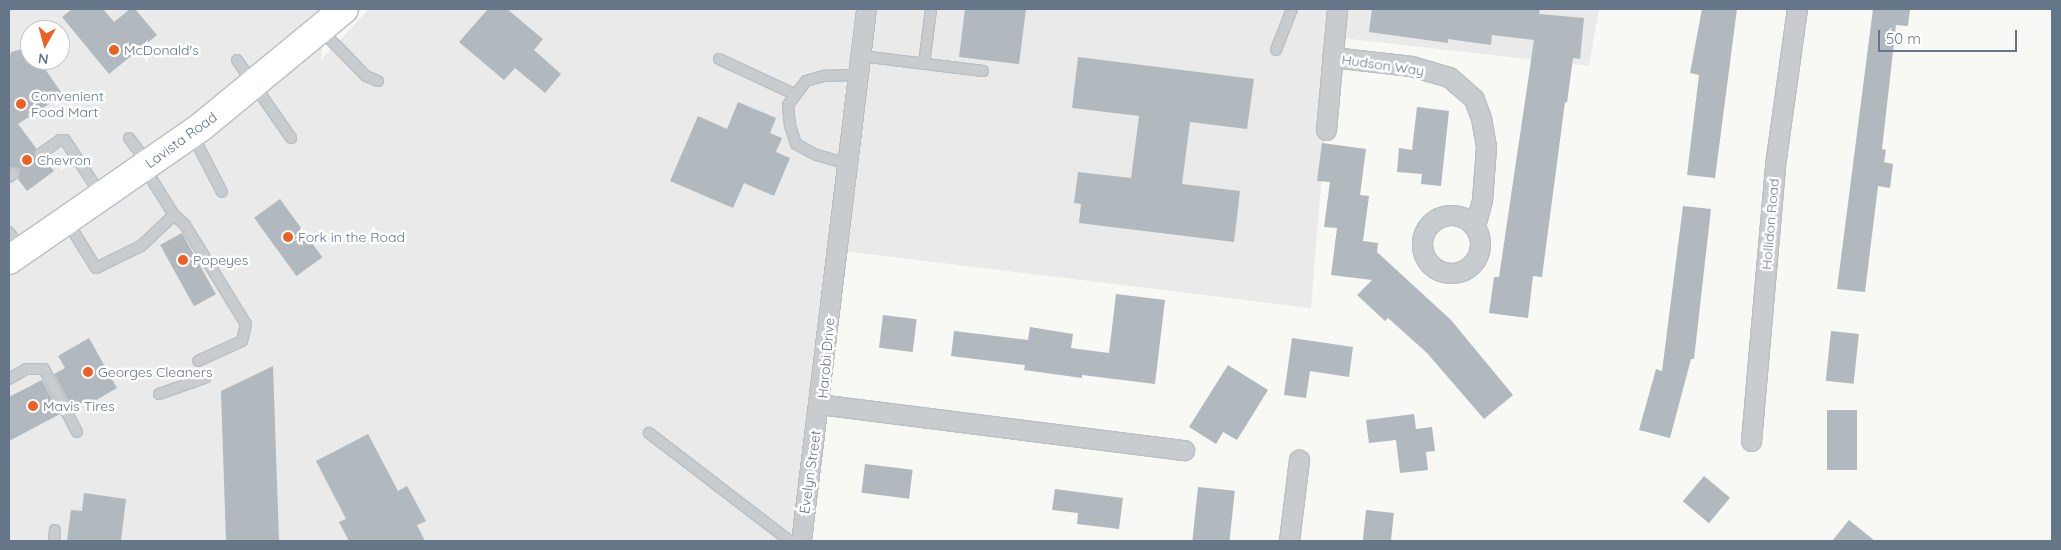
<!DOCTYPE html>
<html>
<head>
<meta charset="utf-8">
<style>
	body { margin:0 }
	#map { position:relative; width:2061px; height:550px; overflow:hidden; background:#f8f8f5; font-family:Quicksand,sans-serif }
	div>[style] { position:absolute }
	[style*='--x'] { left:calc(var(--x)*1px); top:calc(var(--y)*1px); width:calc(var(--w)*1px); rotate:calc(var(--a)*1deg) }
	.built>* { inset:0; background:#e9eae9 }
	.building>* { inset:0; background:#b1b8be; transform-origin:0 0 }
	.roads { filter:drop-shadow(1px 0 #babfc4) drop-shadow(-1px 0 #babfc4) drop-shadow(0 1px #babfc4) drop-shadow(0 -1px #babfc4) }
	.lane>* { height:10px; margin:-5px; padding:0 5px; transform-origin:5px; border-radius:5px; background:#c8cccf }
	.street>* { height:19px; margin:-9.5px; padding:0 9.5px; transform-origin:9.5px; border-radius:9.5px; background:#c8cccf }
	.street>.ring { margin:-9.5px; padding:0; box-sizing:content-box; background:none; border:19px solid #c8cccf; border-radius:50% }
	.secondary>* { height:28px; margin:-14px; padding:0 14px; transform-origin:14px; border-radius:14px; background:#fff }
	.dots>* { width:14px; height:14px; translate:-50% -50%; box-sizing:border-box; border:2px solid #fff; border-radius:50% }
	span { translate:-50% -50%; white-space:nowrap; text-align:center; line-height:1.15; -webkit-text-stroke:5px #fff; paint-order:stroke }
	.poi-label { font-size:14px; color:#657688 }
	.left { translate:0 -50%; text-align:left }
	.street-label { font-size:14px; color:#657688 }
	.frame { position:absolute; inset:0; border:10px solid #657688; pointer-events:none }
	.north { position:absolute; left:20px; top:20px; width:50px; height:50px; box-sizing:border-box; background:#fff; border:1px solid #c1c8cf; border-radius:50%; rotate:187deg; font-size:14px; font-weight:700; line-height:20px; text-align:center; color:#657688 }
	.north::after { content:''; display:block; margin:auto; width:18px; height:22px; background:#ee6020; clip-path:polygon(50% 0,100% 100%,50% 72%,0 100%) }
	.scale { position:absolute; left:1878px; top:30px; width:139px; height:22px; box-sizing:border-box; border:2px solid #657688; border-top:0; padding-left:6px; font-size:15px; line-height:18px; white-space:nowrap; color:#657688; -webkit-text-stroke:4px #fff; paint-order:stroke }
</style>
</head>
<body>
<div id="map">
	<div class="built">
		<i style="clip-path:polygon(evenodd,9px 9px,326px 9px,321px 60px,369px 9px,1599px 9px,1589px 66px,1333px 37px,1311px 308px,844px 251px,799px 541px,9px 541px,9px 9px,30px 30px,60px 30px,60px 60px,30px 60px,30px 30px)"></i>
	</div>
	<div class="building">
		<i style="clip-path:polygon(72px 9px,103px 9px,114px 22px,130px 9px,135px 9px,157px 35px,109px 74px,62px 17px)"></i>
		<i style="clip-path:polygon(488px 9px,507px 9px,543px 39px,534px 50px,561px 74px,545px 93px,515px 68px,504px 80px,459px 42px)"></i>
		<i style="clip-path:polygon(965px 9px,1026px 9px,1019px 64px,959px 57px)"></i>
		<i style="clip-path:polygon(1372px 9px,1540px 9px,1539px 14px,1584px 18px,1580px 59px,1573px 58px,1567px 103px,1565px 102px,1542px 277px,1533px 276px,1528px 318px,1489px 313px,1494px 277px,1499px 277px,1534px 40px,1492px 35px,1491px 45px,1448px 39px,1448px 43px,1369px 32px)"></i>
		<i style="clip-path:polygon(1702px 9px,1737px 9px,1715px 178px,1687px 175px,1699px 75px,1690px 73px)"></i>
		<i style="clip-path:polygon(1873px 9px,1910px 9px,1908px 26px,1896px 25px,1882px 149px,1886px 150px,1884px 162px,1893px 164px,1890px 188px,1878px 186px,1865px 292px,1837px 289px)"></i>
		<i style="clip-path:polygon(30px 47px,30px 60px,39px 60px,63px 95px,18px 124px,36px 148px,35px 158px,44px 159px,54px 171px,27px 191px,18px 179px,20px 169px,9px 167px,9px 62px,11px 52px)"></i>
		<i style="clip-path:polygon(1078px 57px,1254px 79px,1247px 129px,1190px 122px,1182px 184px,1240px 191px,1234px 242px,1079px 223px,1081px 204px,1074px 203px,1078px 172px,1131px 178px,1139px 116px,1072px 108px)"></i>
		<i style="clip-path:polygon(738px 102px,776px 118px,770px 133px,782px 138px,776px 152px,790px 158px,774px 196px,744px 183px,733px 208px,670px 181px,698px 116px,727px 129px)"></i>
		<i style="clip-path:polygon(1417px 107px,1449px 111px,1441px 186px,1421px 184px,1422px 174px,1397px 172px,1399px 148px,1412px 150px)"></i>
		<i style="clip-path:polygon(1322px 143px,1366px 149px,1360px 195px,1369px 196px,1363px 241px,1378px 243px,1377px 252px,1451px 320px,1513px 395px,1484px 419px,1427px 353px,1388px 318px,1385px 321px,1357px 295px,1372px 280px,1331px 275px,1337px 228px,1324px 227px,1330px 182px,1317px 181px)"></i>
		<i style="left:280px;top:199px;width:72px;height:32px;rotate:54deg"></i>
		<i style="clip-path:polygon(1683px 206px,1711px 209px,1694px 359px,1691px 359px,1670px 438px,1639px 430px,1656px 369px,1662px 371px)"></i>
		<i style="left:182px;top:233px;width:70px;height:25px;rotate:61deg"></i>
		<i style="clip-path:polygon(1116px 294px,1165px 300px,1155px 384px,1082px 375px,1082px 378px,1024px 370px,1025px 365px,951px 356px,954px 331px,1028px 340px,1030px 327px,1073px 334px,1071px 348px,1109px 353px)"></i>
		<i style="left:883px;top:315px;width:34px;height:33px;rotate:7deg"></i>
		<i style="left:1831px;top:331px;width:28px;height:50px;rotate:6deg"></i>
		<i style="clip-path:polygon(89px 338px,117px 388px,86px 406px,84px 402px,72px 408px,54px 374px,65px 368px,58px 356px)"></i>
		<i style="clip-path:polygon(1292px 338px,1353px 347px,1349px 377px,1310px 371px,1306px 398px,1284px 395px)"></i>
		<i style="clip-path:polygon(1228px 365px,1268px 390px,1237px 440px,1223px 432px,1216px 444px,1189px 427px)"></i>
		<i style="clip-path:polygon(273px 366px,279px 541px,226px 541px,221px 391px)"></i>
		<i style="clip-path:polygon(42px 380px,60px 414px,9px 441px,9px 397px)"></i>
		<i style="left:1827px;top:410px;width:30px;height:60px"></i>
		<i style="clip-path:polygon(1414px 414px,1416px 429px,1432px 427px,1435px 451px,1426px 452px,1428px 470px,1400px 473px,1396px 440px,1369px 443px,1366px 420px)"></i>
		<i style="clip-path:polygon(368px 434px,398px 491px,407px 486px,426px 521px,417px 525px,425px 541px,349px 541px,339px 522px,346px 519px,316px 461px)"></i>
		<i style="left:865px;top:464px;width:48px;height:29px;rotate:7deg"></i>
		<i style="left:1704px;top:476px;width:34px;height:33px;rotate:40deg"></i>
		<i style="left:1198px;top:487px;width:37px;height:54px;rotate:6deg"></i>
		<i style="clip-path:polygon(1055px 489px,1123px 498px,1119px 529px,1077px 524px,1078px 513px,1052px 510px)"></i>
		<i style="clip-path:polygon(84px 493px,126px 499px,121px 541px,67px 541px,71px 510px,82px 511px)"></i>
		<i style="left:1366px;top:510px;width:28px;height:31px;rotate:6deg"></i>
		<i style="clip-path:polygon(1849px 520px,1875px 541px,1832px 541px)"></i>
	</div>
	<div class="roads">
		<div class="lane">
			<i style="--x:321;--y:30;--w:64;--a:45.6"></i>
			<i style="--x:366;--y:76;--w:13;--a:23"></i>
			<i style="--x:1276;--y:50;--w:44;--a:-68.7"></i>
			<i style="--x:861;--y:56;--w:123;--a:7"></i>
			<i style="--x:719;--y:59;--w:83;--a:25"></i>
			<i style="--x:237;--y:60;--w:95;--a:55.3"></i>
			<i style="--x:924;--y:64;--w:55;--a:-82.7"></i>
			<i style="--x:192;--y:134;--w:65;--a:62.7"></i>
			<i style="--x:129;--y:138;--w:31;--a:53"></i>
			<i style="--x:40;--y:154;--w:24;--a:-35"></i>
			<i style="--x:60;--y:140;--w:5;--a:0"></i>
			<i style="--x:65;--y:140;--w:66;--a:56.8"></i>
			<i style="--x:848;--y:164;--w:33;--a:-164"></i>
			<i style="--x:816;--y:155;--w:23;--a:-151"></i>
			<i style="--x:796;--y:144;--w:20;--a:-108"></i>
			<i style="--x:790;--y:125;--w:20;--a:-96"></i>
			<i style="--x:788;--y:105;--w:30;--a:-53"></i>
			<i style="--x:806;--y:81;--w:19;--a:-16"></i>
			<i style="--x:824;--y:76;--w:34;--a:-2"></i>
			<i style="--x:144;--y:167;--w:57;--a:58"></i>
			<i style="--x:174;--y:215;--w:15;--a:42"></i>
			<i style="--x:185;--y:225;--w:116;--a:58.4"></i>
			<i style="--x:246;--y:324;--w:17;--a:103"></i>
			<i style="--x:242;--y:341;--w:48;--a:155.6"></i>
			<i style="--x:9;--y:177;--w:6;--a:-39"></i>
			<i style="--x:67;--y:221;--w:55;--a:58.3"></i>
			<i style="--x:96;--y:268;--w:50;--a:-26.1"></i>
			<i style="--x:141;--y:246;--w:45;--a:-43.2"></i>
			<i style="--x:9;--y:232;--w:22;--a:56"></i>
			<i style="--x:9;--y:379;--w:20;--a:-30"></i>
			<i style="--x:26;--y:369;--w:18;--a:0"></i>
			<i style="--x:44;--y:369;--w:71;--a:62.4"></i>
			<i style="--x:159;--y:394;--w:49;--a:-19.2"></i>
			<i style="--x:649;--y:433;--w:178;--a:37.5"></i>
			<i style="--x:54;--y:541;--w:11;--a:-85"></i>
		</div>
		<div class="street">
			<i style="--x:1332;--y:57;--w:80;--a:6.5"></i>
			<i style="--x:1411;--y:66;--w:40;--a:16"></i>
			<i style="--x:1449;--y:77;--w:33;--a:41"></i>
			<i style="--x:1474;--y:99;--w:20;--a:70"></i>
			<i style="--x:1481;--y:118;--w:29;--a:80"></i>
			<i style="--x:1486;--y:147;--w:53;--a:94.3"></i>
			<i style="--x:1482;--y:200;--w:27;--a:105"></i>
			<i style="--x:1326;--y:130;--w:121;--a:-84.8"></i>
			<i class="ring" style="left:1422px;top:215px;width:39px;height:39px"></i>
			<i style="--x:819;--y:404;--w:368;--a:7.2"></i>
			<i style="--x:1751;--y:441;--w:277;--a:-85"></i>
			<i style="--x:1775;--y:165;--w:158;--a:-82"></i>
			<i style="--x:801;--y:541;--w:536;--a:-83.03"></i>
			<i style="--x:1289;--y:541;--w:82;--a:-83"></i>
		</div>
		<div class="secondary">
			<i style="--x:9;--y:260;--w:234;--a:-34.7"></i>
			<i style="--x:201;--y:127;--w:185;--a:-39.5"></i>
		</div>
	</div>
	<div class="dots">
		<i style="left:114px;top:50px;background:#ee6020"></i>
		<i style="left:21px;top:104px;background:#ee6020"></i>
		<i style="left:27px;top:160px;background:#ee6020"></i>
		<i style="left:288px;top:237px;background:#ee6020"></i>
		<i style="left:183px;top:260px;background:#ee6020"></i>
		<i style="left:88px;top:372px;background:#ee6020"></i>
		<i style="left:33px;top:406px;background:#ee6020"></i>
	</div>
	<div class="poi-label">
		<span class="left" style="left:124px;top:50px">McDonald's</span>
		<span class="left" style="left:31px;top:104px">Convenient<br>Food Mart</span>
		<span class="left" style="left:37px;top:160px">Chevron</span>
		<span class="left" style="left:298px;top:237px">Fork in the Road</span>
		<span class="left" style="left:193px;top:260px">Popeyes</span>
		<span class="left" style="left:98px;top:372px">Georges Cleaners</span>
		<span class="left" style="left:43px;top:406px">Mavis Tires</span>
	</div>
	<div class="street-label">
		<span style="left:1383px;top:65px;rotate:8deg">Hudson Way</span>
		<span style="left:181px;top:140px;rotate:-36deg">Lavista Road</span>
		<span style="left:1770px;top:224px;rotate:-85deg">Hollidon Road</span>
		<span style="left:826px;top:358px;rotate:-85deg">Harobi Drive</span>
		<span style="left:810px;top:472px;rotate:-82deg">Evelyn Street</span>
	</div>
	<div class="frame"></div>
	<div class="north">N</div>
	<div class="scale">50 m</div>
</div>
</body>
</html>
